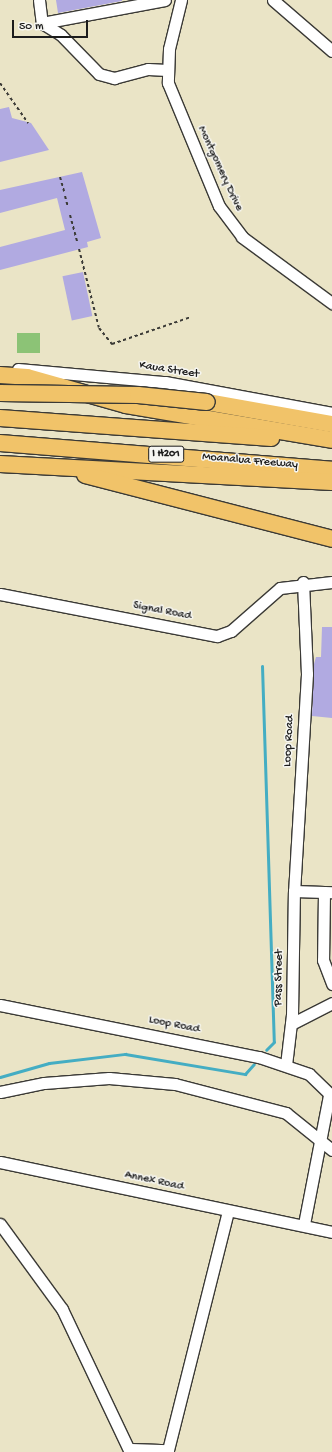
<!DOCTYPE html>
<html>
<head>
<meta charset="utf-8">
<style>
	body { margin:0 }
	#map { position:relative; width:332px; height:1452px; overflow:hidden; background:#eae4c6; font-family:"Gochi Hand",sans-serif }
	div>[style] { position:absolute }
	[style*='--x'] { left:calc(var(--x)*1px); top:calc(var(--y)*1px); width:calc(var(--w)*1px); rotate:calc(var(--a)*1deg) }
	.green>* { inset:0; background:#8cc376; transform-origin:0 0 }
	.stream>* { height:3px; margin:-1.5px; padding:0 1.5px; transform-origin:1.5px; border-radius:1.5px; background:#44adc3 }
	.building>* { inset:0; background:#b1aae1; transform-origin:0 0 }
	.path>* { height:2px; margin-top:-1px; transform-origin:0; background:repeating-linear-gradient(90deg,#3b3a36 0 3px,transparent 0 6px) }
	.roads { filter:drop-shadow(1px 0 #3b3a36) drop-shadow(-1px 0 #3b3a36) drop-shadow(0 1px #3b3a36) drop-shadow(0 -1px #3b3a36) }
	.minor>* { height:11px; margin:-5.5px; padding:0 5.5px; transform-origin:5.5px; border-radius:5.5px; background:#fff }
	.highway>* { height:16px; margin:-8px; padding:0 8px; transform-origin:8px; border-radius:8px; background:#f1c369 }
	.bridges { filter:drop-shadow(1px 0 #3b3a36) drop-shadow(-1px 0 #3b3a36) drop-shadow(0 1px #3b3a36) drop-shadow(0 -1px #3b3a36) }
	.highway-bridge>* { height:16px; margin:-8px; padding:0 8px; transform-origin:8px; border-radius:8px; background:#f1c369 }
	span { translate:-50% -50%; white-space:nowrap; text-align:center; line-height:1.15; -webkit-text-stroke:3px #f6f6f2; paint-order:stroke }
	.shield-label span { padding:1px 3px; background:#f6f6f2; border:1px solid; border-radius:3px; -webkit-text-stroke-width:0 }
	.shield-label { font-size:11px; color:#1c1c1c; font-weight:700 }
	.street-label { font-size:12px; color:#1c1c1c }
	.scale { position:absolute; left:12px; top:20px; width:76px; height:18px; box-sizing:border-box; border:2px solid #1c1c1c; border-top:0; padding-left:5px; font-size:12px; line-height:14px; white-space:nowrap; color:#1c1c1c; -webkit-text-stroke:3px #f6f6f2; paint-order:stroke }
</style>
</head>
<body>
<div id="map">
	<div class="green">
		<i style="left:17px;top:333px;width:23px;height:20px"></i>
	</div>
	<div class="stream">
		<i style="--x:262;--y:666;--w:376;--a:88.2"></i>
		<i style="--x:274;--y:1042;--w:11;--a:135"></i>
		<i style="--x:0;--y:1077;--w:51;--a:-15.9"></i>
		<i style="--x:49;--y:1063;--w:77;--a:-6.8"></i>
		<i style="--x:125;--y:1054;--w:122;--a:9.5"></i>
		<i style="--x:245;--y:1074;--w:13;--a:-48"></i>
	</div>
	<div class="building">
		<i style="clip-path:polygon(56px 0,122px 0,122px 1px,58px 13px)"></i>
		<i style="clip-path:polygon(9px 107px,12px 118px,31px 123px,49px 150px,0 162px,0 109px)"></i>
		<i style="clip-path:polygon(82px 172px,101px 238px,87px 242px,88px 247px,0 270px,0 247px,65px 230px,57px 198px,0 213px,0 190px)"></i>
		<i style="left:83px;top:272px;width:45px;height:21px;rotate:78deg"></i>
		<i style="clip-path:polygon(322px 627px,332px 627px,332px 718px,312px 716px,314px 664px,316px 657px,321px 657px)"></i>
	</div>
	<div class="path">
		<i style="--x:0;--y:83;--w:49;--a:55"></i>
		<i style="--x:60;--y:177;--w:15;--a:74"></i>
		<i style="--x:65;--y:196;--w:11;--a:75"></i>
		<i style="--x:70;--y:215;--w:28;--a:75"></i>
		<i style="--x:79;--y:249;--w:81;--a:75.8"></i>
		<i style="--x:99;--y:328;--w:21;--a:51"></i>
		<i style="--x:112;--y:344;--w:83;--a:-18.9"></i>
	</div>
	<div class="roads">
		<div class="minor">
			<i style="--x:39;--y:0;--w:23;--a:83"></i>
			<i style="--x:42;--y:23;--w:22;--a:32"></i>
			<i style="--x:61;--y:35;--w:54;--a:45.7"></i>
			<i style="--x:99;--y:74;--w:16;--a:15"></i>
			<i style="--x:114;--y:78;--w:35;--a:-15"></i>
			<i style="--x:148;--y:69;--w:19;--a:3"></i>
			<i style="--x:181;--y:0;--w:50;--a:103.8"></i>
			<i style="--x:169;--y:49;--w:34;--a:92"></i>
			<i style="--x:168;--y:83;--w:133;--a:67.5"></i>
			<i style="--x:219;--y:206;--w:39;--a:53"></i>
			<i style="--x:242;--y:237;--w:112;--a:36.3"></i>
			<i style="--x:273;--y:0;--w:78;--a:40.8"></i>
			<i style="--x:42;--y:23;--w:125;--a:-10.6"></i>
			<i style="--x:18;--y:369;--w:148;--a:5.1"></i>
			<i style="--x:165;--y:382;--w:170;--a:10.5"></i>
			<i style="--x:303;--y:582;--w:92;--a:87.5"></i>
			<i style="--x:307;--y:674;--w:217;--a:93.4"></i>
			<i style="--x:294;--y:891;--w:38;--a:2"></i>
			<i style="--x:0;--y:594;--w:221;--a:11"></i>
			<i style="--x:217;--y:636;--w:15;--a:-20"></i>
			<i style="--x:231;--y:631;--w:65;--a:-41.3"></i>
			<i style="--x:280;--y:588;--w:52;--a:-6.6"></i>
			<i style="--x:324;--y:892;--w:68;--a:90.8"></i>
			<i style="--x:323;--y:960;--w:26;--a:69"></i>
			<i style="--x:0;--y:1005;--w:264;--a:11.4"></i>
			<i style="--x:259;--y:1057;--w:53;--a:18.8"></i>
			<i style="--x:309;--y:1074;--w:32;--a:44"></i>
			<i style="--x:291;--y:1024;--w:46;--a:-27.1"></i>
			<i style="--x:286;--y:1065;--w:50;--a:-83.2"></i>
			<i style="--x:292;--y:1015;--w:124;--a:-89.1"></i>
			<i style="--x:0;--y:1092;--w:45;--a:-11.6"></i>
			<i style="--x:44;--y:1083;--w:65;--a:-4.4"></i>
			<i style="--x:109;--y:1078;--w:66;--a:5.2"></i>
			<i style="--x:175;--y:1084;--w:115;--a:14.6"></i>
			<i style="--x:286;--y:1113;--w:59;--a:38.8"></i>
			<i style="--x:0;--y:1162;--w:339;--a:11.9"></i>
			<i style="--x:0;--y:1224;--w:105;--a:53.9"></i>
			<i style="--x:62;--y:1309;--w:158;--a:64.6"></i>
			<i style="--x:304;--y:1224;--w:131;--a:-79"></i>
			<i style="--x:131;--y:1449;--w:37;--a:2"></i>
			<i style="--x:168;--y:1450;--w:245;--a:-75.9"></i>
		</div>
		<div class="highway">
			<i style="--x:0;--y:375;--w:27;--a:4"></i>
			<i style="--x:27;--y:377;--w:103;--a:15.8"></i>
			<i style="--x:126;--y:405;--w:209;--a:9.6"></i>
			<i style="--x:207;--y:402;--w:127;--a:10"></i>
			<i style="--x:0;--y:418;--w:272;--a:4.2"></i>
			<i style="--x:0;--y:443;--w:333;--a:4.6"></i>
			<i style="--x:0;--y:464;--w:332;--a:3.1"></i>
			<i style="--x:85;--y:475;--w:255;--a:14.5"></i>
		</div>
	</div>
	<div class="bridges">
		<div class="highway-bridge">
			<i style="--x:0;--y:393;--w:138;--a:0.8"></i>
			<i style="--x:138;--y:395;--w:69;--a:5.8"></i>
		</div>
	</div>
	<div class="shield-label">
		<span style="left:166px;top:454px">I H201</span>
	</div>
	<div class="street-label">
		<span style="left:219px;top:169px;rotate:65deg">Montgomery Drive</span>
		<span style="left:169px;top:371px;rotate:9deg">Kaua Street</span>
		<span style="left:250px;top:462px;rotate:5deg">Moanalua Freeway</span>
		<span style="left:162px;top:612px;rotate:11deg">Signal Road</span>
		<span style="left:290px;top:741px;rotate:-87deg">Loop Road</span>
		<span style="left:280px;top:978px;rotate:-89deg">Pass Street</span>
		<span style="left:174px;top:1026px;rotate:11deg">Loop Road</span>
		<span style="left:154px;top:1182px;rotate:12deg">Annex Road</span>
	</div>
	<div class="scale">50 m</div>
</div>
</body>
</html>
